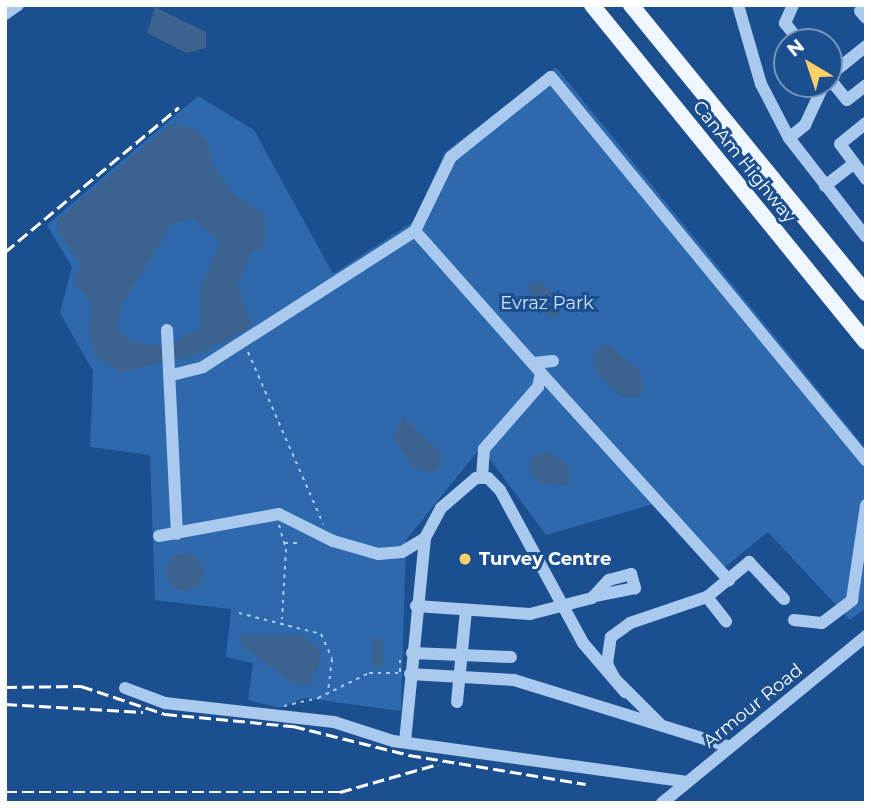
<!DOCTYPE html>
<html>
<head>
<meta charset="utf-8">
<style>
	body { margin:0 }
	#map { position:relative; width:871px; height:808px; overflow:hidden; background:#1b4f8f; font-family:Montserrat,sans-serif }
	div>[style] { position:absolute }
	[style*='--x'] { left:calc(var(--x)*1px); top:calc(var(--y)*1px); width:calc(var(--w)*1px); rotate:calc(var(--a)*1deg) }
	.green>* { inset:0; background:#2e69ad }
	.water>* { inset:0; background:#3c6290; transform-origin:0 0 }
	.round { border-radius:50% }
	.path>* { height:2px; margin-top:-1px; transform-origin:0; background:repeating-linear-gradient(90deg,#a9c9ee 0 3.5px,transparent 0 8.5px) }
	.minor>* { height:12px; margin:-6px; padding:0 6px; transform-origin:6px; border-radius:6px; background:#a9c9ee }
	.major>* { height:16px; margin:-8px; padding:0 8px; transform-origin:8px; border-radius:8px; background:#f0f6ff }
	.rail>* { height:2.5px; margin-top:-1.25px; transform-origin:0; background:repeating-linear-gradient(90deg,#fff 0 12px,transparent 0 17px) }
	.dots>* { width:19px; height:19px; translate:-50% -50%; box-sizing:border-box; border:4px solid #1b4f8f; border-radius:50% }
	span { translate:-50% -50%; white-space:nowrap; text-align:center; line-height:1.15; -webkit-text-stroke:6px #1b4f8f; paint-order:stroke }
	.street-label { font-size:18px; color:#fff }
	.park-label { font-size:18px; color:#cfe3fa }
	.poi-label { font-size:18px; color:#fff; font-weight:700 }
	.left { translate:0 -50%; text-align:left }
	.frame { position:absolute; inset:0; border:7px solid #fff; pointer-events:none }
	.north { position:absolute; left:773px; top:28px; width:70px; height:70px; box-sizing:border-box; background:#1b4f8f; border:2px solid #7695bc; border-radius:50%; rotate:321deg; font-size:19px; font-weight:700; line-height:28px; text-align:center; color:#fff }
	.north::after { content:''; display:block; margin:auto; width:24px; height:32px; background:#ffd166; clip-path:polygon(50% 0,100% 100%,50% 72%,0 100%) }
</style>
</head>
<body>
<div id="map">
	<div class="green">
		<i style="clip-path:polygon(556px 67px,866px 449px,866px 608px,850px 620px,768px 532px,719px 572px,653px 504px,546px 535px,481px 447px,406px 540px,401px 711px,304px 698px,280px 708px,248px 700px,253px 663px,226px 657px,231px 609px,155px 600px,150px 455px,90px 447px,93px 371px,60px 313px,72px 267px,47px 225px,198px 96px,254px 130px,333px 274px,414px 221px,445px 152px)"></i>
	</div>
	<div class="water">
		<i style="clip-path:polygon(155px 7px,206px 32px,206px 48px,186px 53px,147px 33px)"></i>
		<i style="clip-path:polygon(evenodd,170px 125px,189px 126px,207px 139px,213px 164px,231px 191px,266px 216px,263px 250px,252px 252px,238px 286px,252px 327px,197px 355px,120px 372px,96px 357px,88px 332px,92px 304px,73px 281px,81px 265px,58px 232px,58px 219px,170px 125px,194px 219px,220px 242px,200px 288px,200px 329px,164px 347px,130px 341px,117px 327px,123px 303px,172px 224px,194px 219px)"></i>
		<i style="clip-path:polygon(540px 281px,559px 299px,561px 315px,549px 317px,533px 303px,527px 285px)"></i>
		<i style="clip-path:polygon(608px 343px,640px 371px,644px 391px,638px 398px,620px 397px,595px 370px,593px 351px)"></i>
		<i style="clip-path:polygon(403px 416px,438px 450px,443px 461px,434px 474px,413px 467px,393px 438px)"></i>
		<i style="clip-path:polygon(549px 452px,569px 465px,568px 486px,541px 483px,529px 474px,532px 456px)"></i>
		<i class="round" style="left:166px;top:553px;width:38px;height:38px"></i>
		<i style="clip-path:polygon(241px 635px,302px 635px,320px 650px,320px 664px,309px 685px,293px 684px,241px 645px)"></i>
		<i style="left:372px;top:639px;width:11px;height:28px"></i>
	</div>
	<div class="path">
		<i style="--x:248;--y:352;--w:188;--a:66.4"></i>
		<i style="--x:279;--y:525;--w:25;--a:74"></i>
		<i style="--x:286;--y:549;--w:70;--a:93.3"></i>
		<i style="--x:285;--y:543;--w:12;--a:0"></i>
		<i style="--x:239;--y:613;--w:85;--a:14.4"></i>
		<i style="--x:321;--y:634;--w:27;--a:66"></i>
		<i style="--x:332;--y:659;--w:33;--a:97"></i>
		<i style="--x:400;--y:672;--w:13;--a:-90"></i>
		<i style="--x:284;--y:706;--w:35;--a:-13"></i>
		<i style="--x:318;--y:698;--w:57;--a:-26.1"></i>
		<i style="--x:369;--y:673;--w:31;--a:0"></i>
	</div>
	<div class="minor">
		<i style="--x:738;--y:5;--w:82;--a:73.8"></i>
		<i style="--x:761;--y:84;--w:61;--a:62.6"></i>
		<i style="--x:789;--y:138;--w:125;--a:52.1"></i>
		<i style="--x:793;--y:5;--w:20;--a:114"></i>
		<i style="--x:785;--y:23;--w:24;--a:52"></i>
		<i style="--x:860;--y:11;--w:9;--a:49"></i>
		<i style="--x:5;--y:14;--w:16;--a:-35"></i>
		<i style="--x:829;--y:76;--w:48;--a:-39"></i>
		<i style="--x:829;--y:78;--w:28;--a:51"></i>
		<i style="--x:847;--y:100;--w:24;--a:-38"></i>
		<i style="--x:866;--y:123;--w:33;--a:141"></i>
		<i style="--x:840;--y:144;--w:44;--a:53.4"></i>
		<i style="--x:789;--y:138;--w:21;--a:-39"></i>
		<i style="--x:805;--y:125;--w:45;--a:-65.1"></i>
		<i style="--x:825;--y:186;--w:37;--a:-38"></i>
		<i style="--x:415;--y:231;--w:190;--a:48.4"></i>
		<i style="--x:541;--y:373;--w:14;--a:102"></i>
		<i style="--x:538;--y:387;--w:82;--a:131.1"></i>
		<i style="--x:484;--y:449;--w:28;--a:94"></i>
		<i style="--x:167;--y:330;--w:204;--a:87.2"></i>
		<i style="--x:534;--y:363;--w:19;--a:-6"></i>
		<i style="--x:541;--y:373;--w:280;--a:47.8"></i>
		<i style="--x:172;--y:375;--w:32;--a:-14"></i>
		<i style="--x:203;--y:367;--w:252;--a:-32.7"></i>
		<i style="--x:415;--y:231;--w:82;--a:-64.1"></i>
		<i style="--x:451;--y:157;--w:128;--a:-38.7"></i>
		<i style="--x:551;--y:77;--w:496;--a:50.6"></i>
		<i style="--x:159;--y:536;--w:122;--a:-10.4"></i>
		<i style="--x:279;--y:514;--w:60;--a:26.6"></i>
		<i style="--x:333;--y:541;--w:47;--a:16.1"></i>
		<i style="--x:378;--y:554;--w:24;--a:-5"></i>
		<i style="--x:402;--y:552;--w:27;--a:-31"></i>
		<i style="--x:707;--y:597;--w:55;--a:-39.8"></i>
		<i style="--x:749;--y:562;--w:51;--a:46.6"></i>
		<i style="--x:416;--y:606;--w:114;--a:4"></i>
		<i style="--x:530;--y:614;--w:64;--a:-14.5"></i>
		<i style="--x:592;--y:598;--w:25;--a:-47"></i>
		<i style="--x:609;--y:580;--w:23;--a:-15"></i>
		<i style="--x:631;--y:574;--w:15;--a:74"></i>
		<i style="--x:635;--y:588;--w:41;--a:168.7"></i>
		<i style="--x:794;--y:620;--w:28;--a:6"></i>
		<i style="--x:822;--y:623;--w:38;--a:-37"></i>
		<i style="--x:852;--y:600;--w:96;--a:-81.6"></i>
		<i style="--x:412;--y:653;--w:99;--a:2.3"></i>
		<i style="--x:410;--y:674;--w:104;--a:3.3"></i>
		<i style="--x:514;--y:680;--w:226;--a:17.2"></i>
		<i style="--x:125;--y:688;--w:43;--a:20.6"></i>
		<i style="--x:165;--y:703;--w:170;--a:6.4"></i>
		<i style="--x:334;--y:722;--w:62;--a:17.9"></i>
		<i style="--x:393;--y:741;--w:297;--a:7.9"></i>
		<i style="--x:457;--y:702;--w:92;--a:-84.4"></i>
		<i style="--x:659;--y:723;--w:62;--a:-135"></i>
		<i style="--x:615;--y:679;--w:17;--a:-118"></i>
		<i style="--x:607;--y:664;--w:27;--a:-82"></i>
		<i style="--x:611;--y:637;--w:24;--a:-36"></i>
		<i style="--x:630;--y:623;--w:81;--a:-18.7"></i>
		<i style="--x:707;--y:597;--w:31;--a:52"></i>
		<i style="--x:405;--y:742;--w:205;--a:-84.4"></i>
		<i style="--x:425;--y:538;--w:34;--a:-62"></i>
		<i style="--x:441;--y:508;--w:46;--a:-40.6"></i>
		<i style="--x:476;--y:478;--w:12;--a:0"></i>
		<i style="--x:488;--y:478;--w:17;--a:45"></i>
		<i style="--x:500;--y:490;--w:174;--a:61.5"></i>
		<i style="--x:583;--y:643;--w:65;--a:49.4"></i>
		<i style="--x:662;--y:803;--w:264;--a:-39.3"></i>
	</div>
	<div class="major">
		<i style="--x:592;--y:5;--w:434;--a:50.9"></i>
		<i style="--x:631;--y:5;--w:372;--a:50.8"></i>
	</div>
	<div class="rail">
		<i style="--x:5;--y:252;--w:226;--a:-39.8"></i>
		<i style="--x:5;--y:687;--w:76;--a:-0.8"></i>
		<i style="--x:81;--y:686;--w:89;--a:18.4"></i>
		<i style="--x:165;--y:714;--w:129;--a:5.4"></i>
		<i style="--x:293;--y:726;--w:120;--a:14"></i>
		<i style="--x:409;--y:755;--w:179;--a:9.3"></i>
		<i style="--x:5;--y:704;--w:138;--a:3.3"></i>
		<i style="--x:5;--y:792;--w:335;--a:0"></i>
		<i style="--x:340;--y:792;--w:102;--a:-15.9"></i>
	</div>
	<div class="dots">
		<i style="left:465px;top:559px;background:#ffd166"></i>
	</div>
	<div class="street-label">
		<span style="left:744px;top:162px;rotate:51deg">CanAm Highway</span>
		<span style="left:753px;top:706px;rotate:-39deg">Armour Road</span>
	</div>
	<div class="park-label">
		<span style="left:547px;top:303px">Evraz Park</span>
	</div>
	<div class="poi-label">
		<span class="left" style="left:479px;top:559px">Turvey Centre</span>
	</div>
	<div class="frame"></div>
	<div class="north">N</div>
</div>
</body>
</html>
